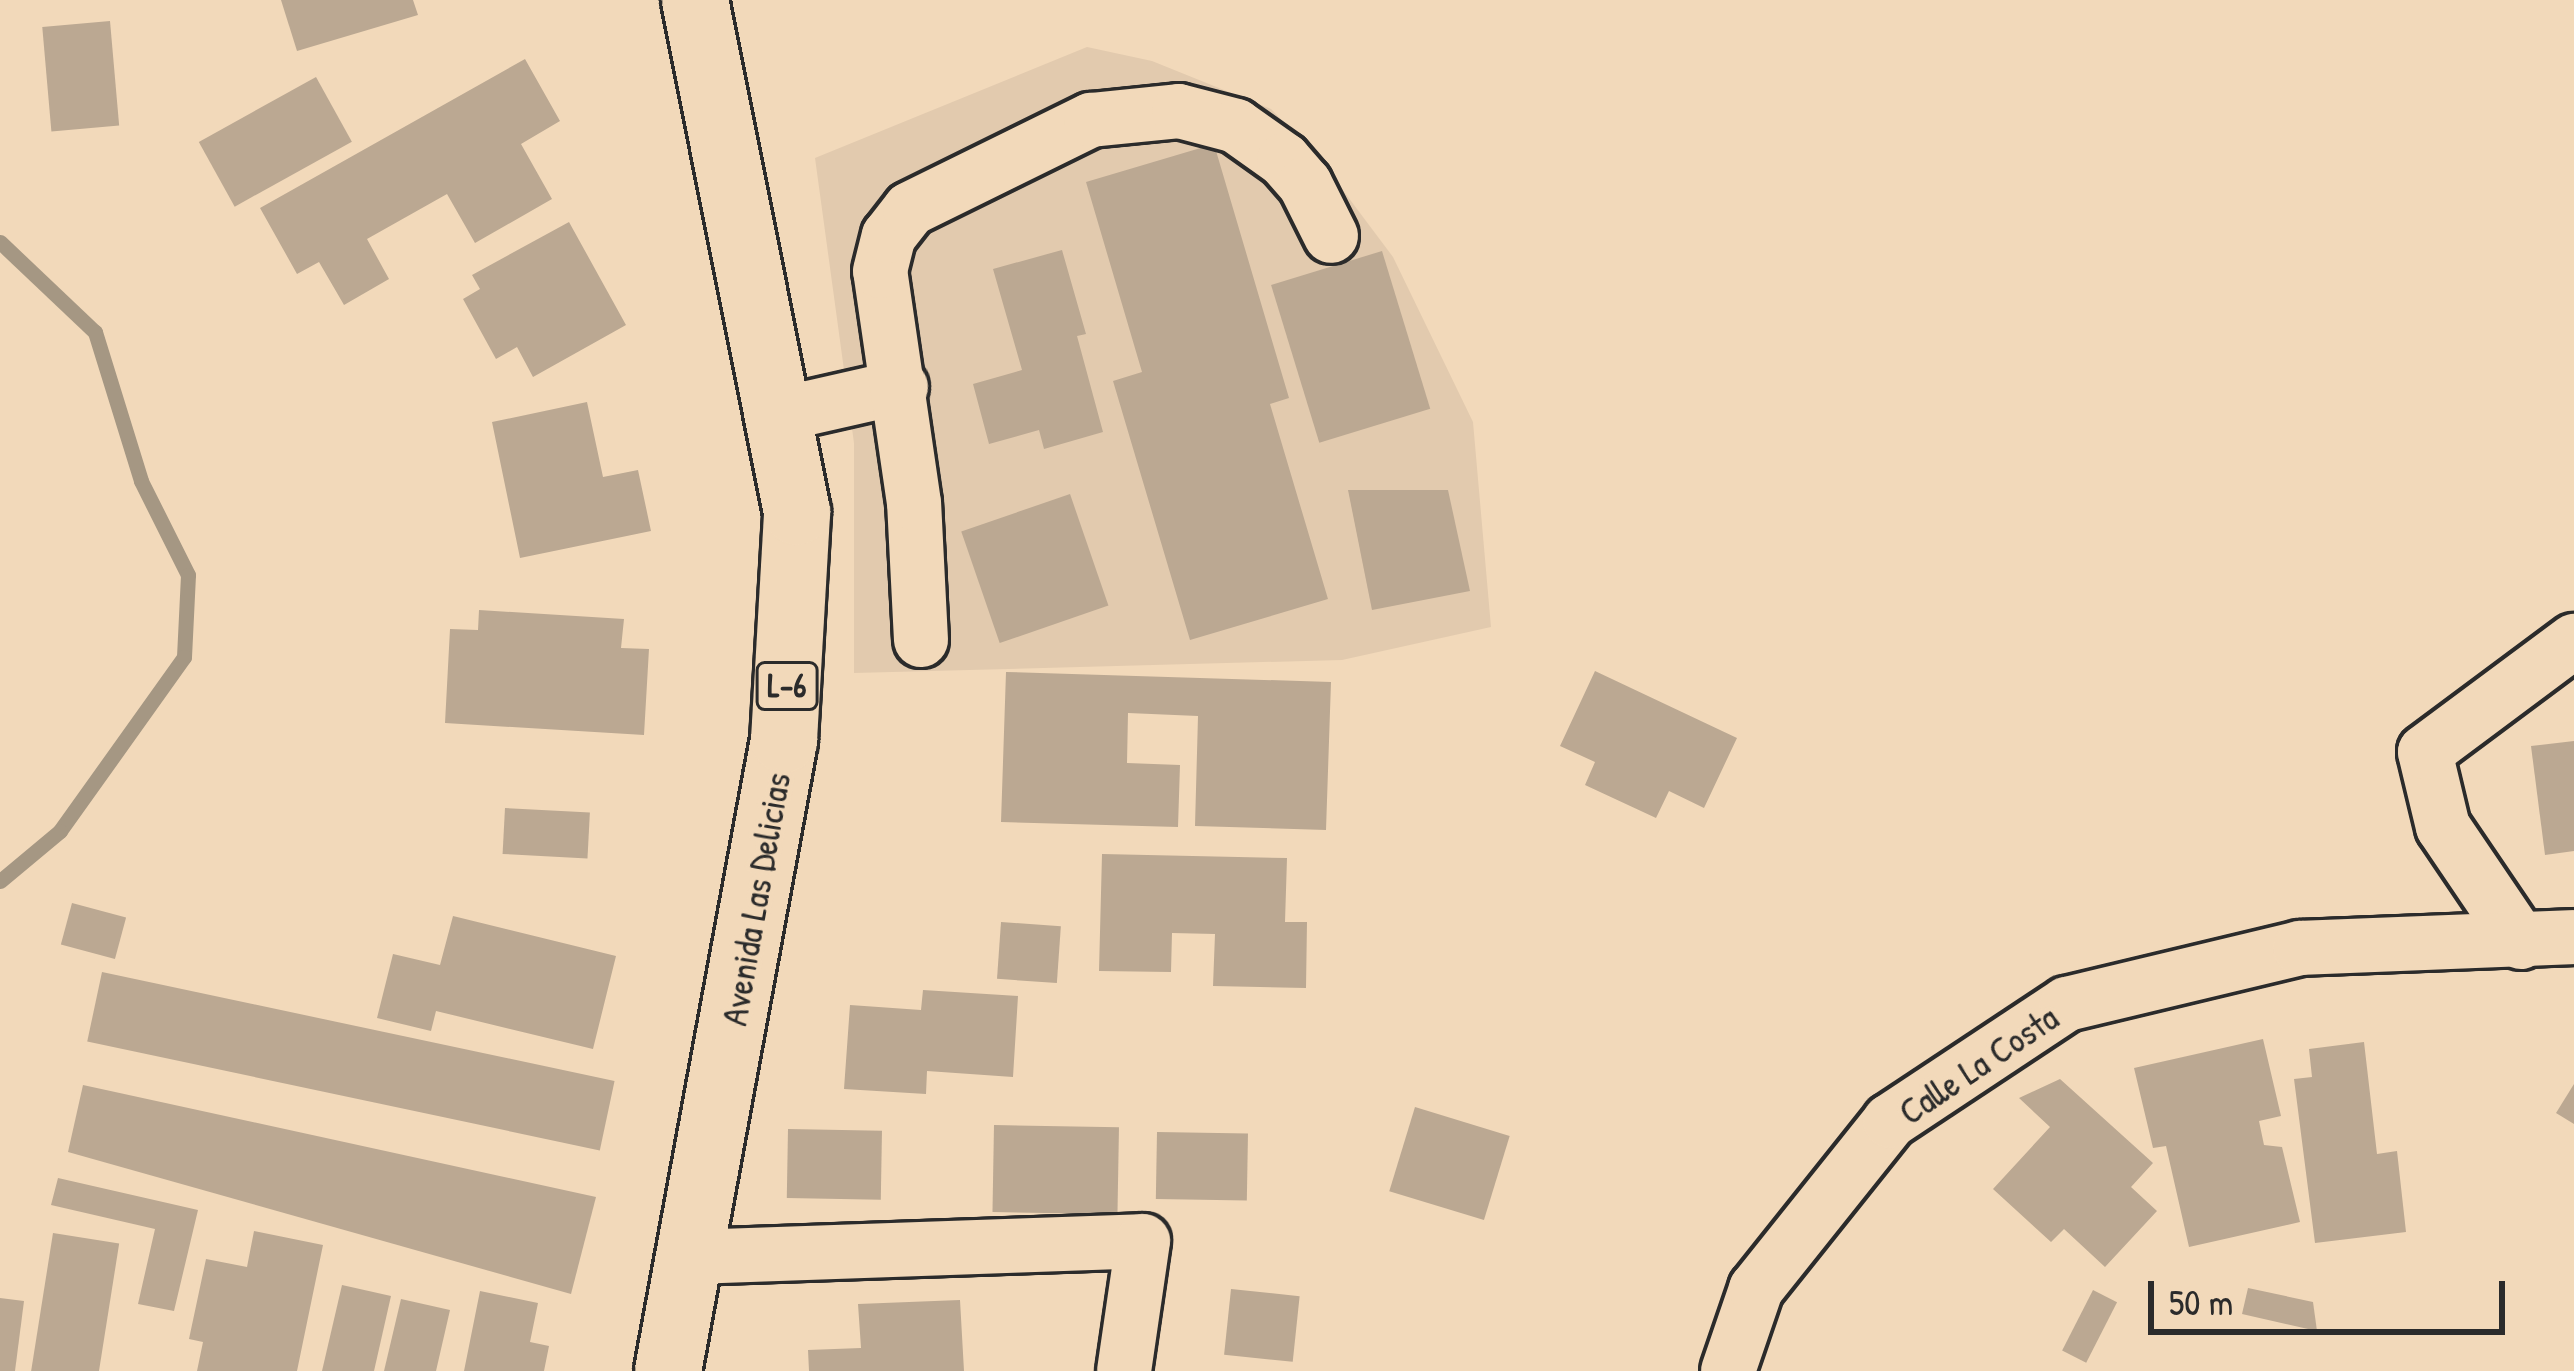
<!DOCTYPE html>
<html>
<head>
<meta charset="utf-8">
<style>
	body { margin:0 }
	#map { position:relative; width:2574px; height:1371px; overflow:hidden; background:#f2d9ba; font-family:"Patrick Hand",sans-serif }
	div>[style] { position:absolute }
	[style*='--x'] { left:calc(var(--x)*1px); top:calc(var(--y)*1px); width:calc(var(--w)*1px); rotate:calc(var(--a)*1deg) }
	.built>* { inset:0; background:#e2caae }
	.stream>* { height:15px; margin:-7.5px; padding:0 7.5px; transform-origin:7.5px; border-radius:7.5px; background:#a59783 }
	.building>* { inset:0; background:#bba892; transform-origin:0 0 }
	.roads { filter:drop-shadow(3px 0 #2b2b2b) drop-shadow(-3px 0 #2b2b2b) drop-shadow(0 3px #2b2b2b) drop-shadow(0 -3px #2b2b2b) }
	.minor>* { height:54px; margin:-27px; padding:0 27px; transform-origin:27px; border-radius:27px; background:#f2d9ba }
	.major>* { height:66px; margin:-33px; padding:0 33px; transform-origin:33px; border-radius:33px; background:#f2d9ba }
	span { translate:-50% -50%; white-space:nowrap; text-align:center; line-height:1.15; -webkit-text-stroke:9px #f2d9ba; paint-order:stroke }
	.shield-label span { padding:3px 9px; background:#f2d9ba; border:3px solid; border-radius:9px; -webkit-text-stroke-width:0 }
	.shield-label { font-size:33px; color:#2b2b2b; font-weight:700 }
	.street-label { font-size:36px; color:#2b2b2b }
	.scale { position:absolute; left:2148px; top:1281px; width:357px; height:54px; box-sizing:border-box; border:6px solid #2b2b2b; border-top:0; padding-left:15px; font-size:36px; line-height:42px; white-space:nowrap; color:#2b2b2b; -webkit-text-stroke:9px #f2d9ba; paint-order:stroke }
</style>
</head>
<body>
<div id="map">
	<div class="built">
		<i style="clip-path:polygon(1087px 47px,1152px 61px,1271px 109px,1318px 157px,1393px 257px,1473px 422px,1491px 627px,1342px 660px,854px 673px,854px 443px,815px 158px)"></i>
	</div>
	<div class="stream">
		<i style="--x:0;--y:242;--w:131;--a:43.5"></i>
		<i style="--x:95;--y:332;--w:156;--a:72.8"></i>
		<i style="--x:141;--y:481;--w:105;--a:63.4"></i>
		<i style="--x:188;--y:575;--w:82;--a:92.8"></i>
		<i style="--x:184;--y:657;--w:214;--a:125.5"></i>
		<i style="--x:60;--y:831;--w:78;--a:140.2"></i>
	</div>
	<div class="building">
		<i style="clip-path:polygon(281px 0,413px 0,418px 15px,297px 51px)"></i>
		<i style="left:110px;top:21px;width:105px;height:68px;rotate:85deg"></i>
		<i style="clip-path:polygon(525px 59px,560px 121px,521px 144px,552px 199px,475px 243px,447px 194px,367px 239px,389px 279px,344px 305px,319px 262px,297px 274px,260px 208px)"></i>
		<i style="left:316px;top:77px;width:74px;height:134px;rotate:61deg"></i>
		<i style="clip-path:polygon(1214px 144px,1289px 398px,1270px 404px,1328px 599px,1190px 640px,1113px 381px,1142px 372px,1086px 182px)"></i>
		<i style="clip-path:polygon(569px 222px,626px 325px,533px 377px,517px 347px,496px 359px,463px 299px,480px 289px,472px 275px)"></i>
		<i style="clip-path:polygon(1062px 250px,1086px 334px,1077px 336px,1103px 432px,1044px 449px,1039px 430px,989px 444px,973px 384px,1022px 370px,993px 269px)"></i>
		<i style="left:1382px;top:251px;width:165px;height:116px;rotate:73deg"></i>
		<i style="clip-path:polygon(587px 402px,603px 477px,638px 470px,651px 531px,520px 558px,492px 422px)"></i>
		<i style="clip-path:polygon(1348px 490px,1448px 490px,1470px 591px,1372px 610px)"></i>
		<i style="left:1070px;top:494px;width:118px;height:115px;rotate:71deg"></i>
		<i style="clip-path:polygon(479px 610px,624px 619px,621px 648px,649px 649px,644px 735px,445px 723px,450px 629px,478px 630px)"></i>
		<i style="clip-path:polygon(1595px 671px,1737px 738px,1704px 808px,1669px 791px,1656px 818px,1585px 785px,1595px 762px,1560px 746px)"></i>
		<i style="clip-path:polygon(1006px 672px,1331px 682px,1326px 830px,1195px 826px,1198px 716px,1128px 713px,1127px 763px,1180px 765px,1178px 827px,1001px 822px)"></i>
		<i style="clip-path:polygon(2574px 741px,2574px 851px,2545px 855px,2531px 746px)"></i>
		<i style="left:505px;top:808px;width:85px;height:46px;rotate:3deg"></i>
		<i style="clip-path:polygon(1102px 854px,1287px 858px,1285px 922px,1307px 922px,1306px 988px,1213px 986px,1215px 934px,1172px 933px,1171px 972px,1099px 971px)"></i>
		<i style="left:72px;top:903px;width:56px;height:43px;rotate:15deg"></i>
		<i style="clip-path:polygon(453px 916px,616px 956px,593px 1049px,436px 1011px,431px 1031px,377px 1018px,393px 954px,440px 965px)"></i>
		<i style="left:1001px;top:922px;width:60px;height:57px;rotate:4deg"></i>
		<i style="left:102px;top:972px;width:524px;height:71px;rotate:12deg"></i>
		<i style="clip-path:polygon(923px 990px,1018px 996px,1013px 1077px,927px 1071px,926px 1094px,844px 1089px,850px 1005px,921px 1010px)"></i>
		<i style="clip-path:polygon(2263px 1039px,2281px 1116px,2259px 1121px,2264px 1145px,2282px 1147px,2300px 1222px,2189px 1247px,2166px 1146px,2153px 1148px,2134px 1068px)"></i>
		<i style="clip-path:polygon(2364px 1042px,2377px 1154px,2397px 1151px,2406px 1232px,2315px 1243px,2294px 1079px,2312px 1077px,2309px 1049px)"></i>
		<i style="clip-path:polygon(2060px 1079px,2153px 1163px,2131px 1187px,2157px 1211px,2105px 1267px,2064px 1229px,2051px 1242px,1993px 1189px,2050px 1127px,2019px 1098px)"></i>
		<i style="clip-path:polygon(2574px 1084px,2574px 1124px,2556px 1113px)"></i>
		<i style="clip-path:polygon(83px 1085px,596px 1197px,571px 1294px,68px 1152px)"></i>
		<i style="left:1415px;top:1107px;width:99px;height:88px;rotate:17deg"></i>
		<i style="left:994px;top:1125px;width:125px;height:87px;rotate:1deg"></i>
		<i style="left:788px;top:1129px;width:94px;height:69px;rotate:1deg"></i>
		<i style="left:1157px;top:1132px;width:91px;height:67px;rotate:1deg"></i>
		<i style="clip-path:polygon(58px 1178px,198px 1210px,174px 1311px,138px 1304px,155px 1229px,51px 1205px)"></i>
		<i style="clip-path:polygon(254px 1231px,323px 1245px,297px 1371px,197px 1371px,203px 1342px,189px 1339px,206px 1259px,247px 1267px)"></i>
		<i style="left:53px;top:1233px;width:67px;height:140px;rotate:9deg"></i>
		<i style="clip-path:polygon(342px 1285px,391px 1296px,374px 1371px,322px 1371px)"></i>
		<i style="clip-path:polygon(2248px 1288px,2313px 1302px,2317px 1331px,2242px 1314px)"></i>
		<i style="left:1231px;top:1289px;width:69px;height:66px;rotate:6deg"></i>
		<i style="left:2093px;top:1290px;width:27px;height:68px;rotate:27deg"></i>
		<i style="clip-path:polygon(480px 1291px,538px 1303px,530px 1342px,549px 1346px,544px 1371px,464px 1371px)"></i>
		<i style="clip-path:polygon(0 1298px,24px 1301px,15px 1371px,0 1371px)"></i>
		<i style="clip-path:polygon(401px 1299px,450px 1310px,436px 1371px,384px 1371px)"></i>
		<i style="clip-path:polygon(960px 1300px,964px 1371px,809px 1371px,808px 1350px,861px 1348px,858px 1304px)"></i>
	</div>
	<div class="roads">
		<div class="minor">
			<i style="--x:782;--y:414;--w:122;--a:-12.8"></i>
			<i style="--x:921;--y:640;--w:137;--a:-92.9"></i>
			<i style="--x:914;--y:503;--w:234;--a:-98.3"></i>
			<i style="--x:880;--y:271;--w:36;--a:-76"></i>
			<i style="--x:889;--y:236;--w:34;--a:-52"></i>
			<i style="--x:910;--y:209;--w:202;--a:-26.2"></i>
			<i style="--x:1091;--y:120;--w:88;--a:-5.8"></i>
			<i style="--x:1179;--y:111;--w:59;--a:14.7"></i>
			<i style="--x:1236;--y:126;--w:59;--a:35.3"></i>
			<i style="--x:1284;--y:160;--w:32;--a:49"></i>
			<i style="--x:1305;--y:184;--w:58;--a:63.4"></i>
			<i style="--x:2521;--y:942;--w:139;--a:-124.1"></i>
			<i style="--x:2443;--y:827;--w:77;--a:-103.5"></i>
			<i style="--x:2425;--y:752;--w:186;--a:-36.7"></i>
			<i style="--x:691;--y:1257;--w:452;--a:-2"></i>
			<i style="--x:1143;--y:1241;--w:131;--a:98.3"></i>
			<i style="--x:1728;--y:1371;--w:87;--a:-71.1"></i>
			<i style="--x:1756;--y:1289;--w:215;--a:-51.4"></i>
			<i style="--x:1890;--y:1121;--w:212;--a:-33.5"></i>
			<i style="--x:2067;--y:1004;--w:240;--a:-13.5"></i>
			<i style="--x:2300;--y:948;--w:274;--a:-2.3"></i>
		</div>
		<div class="major">
			<i style="--x:668;--y:1371;--w:642;--a:-79.58"></i>
			<i style="--x:784;--y:740;--w:228;--a:-86.7"></i>
			<i style="--x:797;--y:512;--w:522;--a:-101.27"></i>
		</div>
	</div>
	<div class="shield-label">
		<span style="left:787px;top:686px">L-6</span>
	</div>
	<div class="street-label">
		<span style="left:755px;top:899px;rotate:-80deg">Avenida Las Delicias</span>
		<span style="left:1978px;top:1064px;rotate:-34deg">Calle La Costa</span>
	</div>
	<div class="scale">50 m</div>
</div>
</body>
</html>
